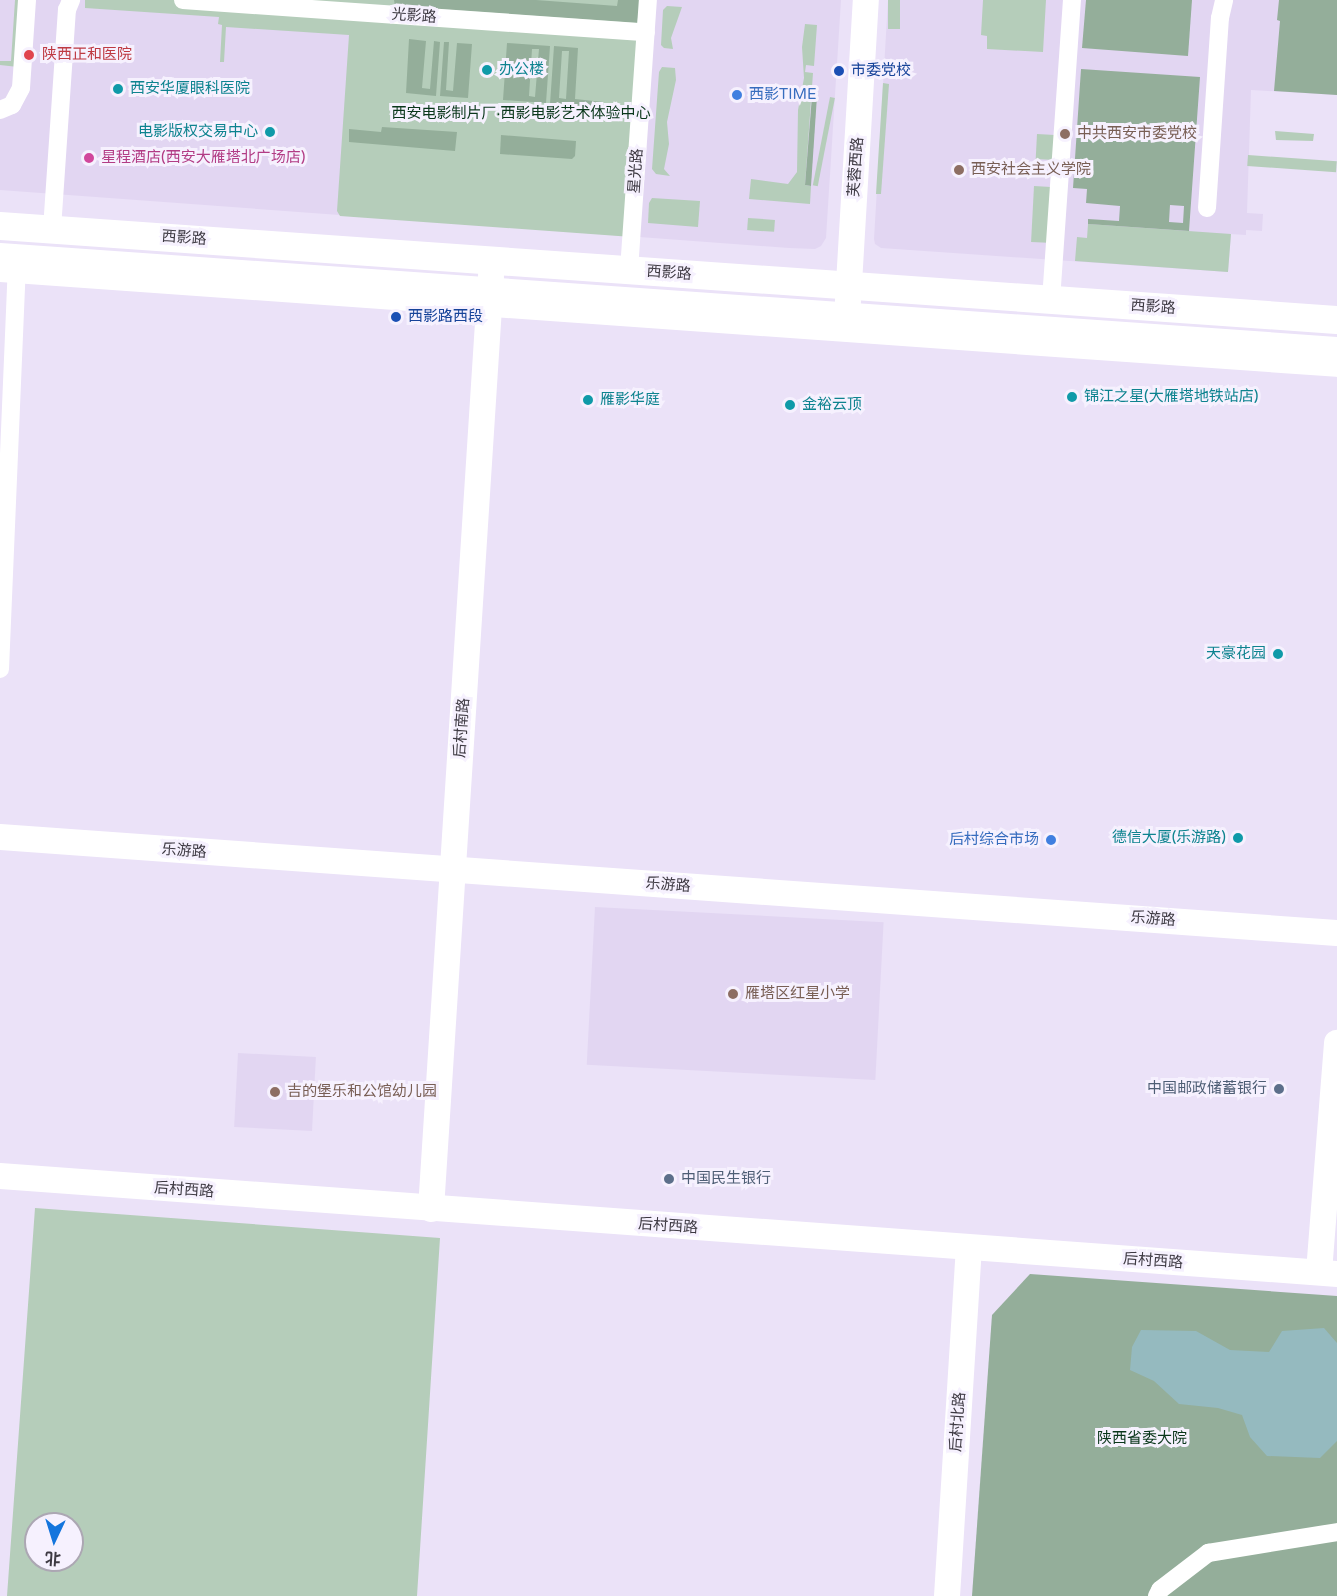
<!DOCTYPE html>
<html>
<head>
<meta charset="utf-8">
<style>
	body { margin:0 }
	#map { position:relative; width:1337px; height:1596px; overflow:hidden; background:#ebe2f8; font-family:"Varela Round","Noto Sans SC",sans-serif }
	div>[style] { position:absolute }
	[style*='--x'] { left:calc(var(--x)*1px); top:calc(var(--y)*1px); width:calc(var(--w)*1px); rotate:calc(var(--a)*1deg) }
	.built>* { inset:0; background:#e2d6f2; transform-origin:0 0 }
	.green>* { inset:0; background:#b5cdba; transform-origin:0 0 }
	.forest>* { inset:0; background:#94ae9a }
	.water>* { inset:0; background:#95babf }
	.street>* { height:18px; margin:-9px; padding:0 9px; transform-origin:9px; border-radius:9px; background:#fff }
	.secondary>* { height:26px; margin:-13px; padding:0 13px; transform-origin:13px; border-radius:13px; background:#fff }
	.primary>* { height:28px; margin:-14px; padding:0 14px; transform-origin:14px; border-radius:14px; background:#fff }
	.dots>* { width:16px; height:16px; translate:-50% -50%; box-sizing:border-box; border:3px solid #f6f1fe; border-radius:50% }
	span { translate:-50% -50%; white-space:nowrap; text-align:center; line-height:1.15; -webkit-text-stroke:6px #f6f1fe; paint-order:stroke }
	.street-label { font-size:15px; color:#3d3942 }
	.health-label { font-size:15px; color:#be3a42 }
	.left { translate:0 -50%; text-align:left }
	.culture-label { font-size:15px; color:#0d838f }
	.right { translate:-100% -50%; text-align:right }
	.transit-label { font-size:15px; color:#164399 }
	.shop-label { font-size:15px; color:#366cbe }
	.park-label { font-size:15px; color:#09361a }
	.education-label { font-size:15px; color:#785e54 }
	.hotel-label { font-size:15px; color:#b23c85 }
	.service-label { font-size:15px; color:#4e5e75 }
	.north { position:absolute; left:24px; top:1512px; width:60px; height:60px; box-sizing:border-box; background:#f6f1fe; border:2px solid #aca7b3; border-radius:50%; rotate:184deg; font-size:16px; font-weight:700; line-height:24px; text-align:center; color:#3d3942 }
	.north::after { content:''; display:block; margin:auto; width:21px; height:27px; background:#1475dd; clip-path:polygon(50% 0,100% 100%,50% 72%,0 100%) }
</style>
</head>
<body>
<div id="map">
	<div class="built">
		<i style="clip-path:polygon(0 0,841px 0,826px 238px,821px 246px,815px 249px,789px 248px,0 190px)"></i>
		<i style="clip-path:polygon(888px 0,1337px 0,1337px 95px,1251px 90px,1247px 213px,1263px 214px,1262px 231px,1246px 230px,1246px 235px,1231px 234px,1228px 272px,881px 248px,875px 244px,874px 239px)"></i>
		<i style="left:595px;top:907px;width:289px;height:158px;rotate:3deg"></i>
		<i style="left:238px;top:1053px;width:78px;height:74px;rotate:3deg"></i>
	</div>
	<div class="green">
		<i style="clip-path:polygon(15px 0,23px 0,18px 67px,0 65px,0 61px,11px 61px)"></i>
		<i style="clip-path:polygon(85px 0,648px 0,632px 237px,340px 216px,337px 211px,349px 35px,226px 27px,224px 62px,220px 62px,222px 25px,218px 24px,219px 17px,85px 8px)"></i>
		<i style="left:888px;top:0;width:12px;height:29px"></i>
		<i style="clip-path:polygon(983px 0,1046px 0,1043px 52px,987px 49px,987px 36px,981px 35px)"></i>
		<i style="clip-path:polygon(667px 6px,682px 7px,671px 38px,673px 49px,664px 48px,661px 45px,663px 10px)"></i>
		<i style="clip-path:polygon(805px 24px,817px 25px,814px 66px,806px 65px,805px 72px,813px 73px,805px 185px,811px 186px,810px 204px,749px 199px,751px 179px,788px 184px,797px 172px,798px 110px,804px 78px,802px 47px)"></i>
		<i style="clip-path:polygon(662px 67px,675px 68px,676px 80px,667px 122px,669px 144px,664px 169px,670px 176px,656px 174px,652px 169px,659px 72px)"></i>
		<i style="clip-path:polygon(883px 83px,889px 84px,881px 194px,876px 194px)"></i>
		<i style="left:830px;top:97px;width:5px;height:90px;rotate:11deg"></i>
		<i style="clip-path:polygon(1275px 131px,1314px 134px,1313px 141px,1276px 140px)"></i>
		<i style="left:1037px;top:134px;width:18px;height:25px;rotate:3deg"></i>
		<i style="left:1248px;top:155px;width:89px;height:11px;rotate:4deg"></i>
		<i style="left:1034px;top:186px;width:17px;height:56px;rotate:3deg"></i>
		<i style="clip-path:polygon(652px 198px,700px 201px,698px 227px,648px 223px,649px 203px)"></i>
		<i style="left:748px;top:218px;width:27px;height:12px;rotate:4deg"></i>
		<i style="clip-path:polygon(1088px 224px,1231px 234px,1228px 272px,1075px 261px,1077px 237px,1087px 238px)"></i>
		<i style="clip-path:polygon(evenodd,35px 1208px,440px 1238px,417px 1596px,7px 1596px,35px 1208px,36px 1524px,72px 1524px,72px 1560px,36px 1560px,36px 1524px)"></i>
	</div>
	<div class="forest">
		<i style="clip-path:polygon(394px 0,536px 0,617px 6px,618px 0,641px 0,637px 23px,395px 6px)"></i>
		<i style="clip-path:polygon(1086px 0,1192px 0,1188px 56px,1082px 48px)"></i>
		<i style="clip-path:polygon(1279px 0,1337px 0,1337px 95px,1274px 91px,1280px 21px,1277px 20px)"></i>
		<i style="clip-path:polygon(409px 39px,426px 41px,422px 88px,430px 89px,434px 41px,440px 42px,436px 96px,406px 93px)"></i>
		<i style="clip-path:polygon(444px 42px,449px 42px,446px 90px,453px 91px,457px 43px,472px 44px,468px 98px,440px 96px)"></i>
		<i style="clip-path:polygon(evenodd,507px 43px,550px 46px,546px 103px,503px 100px,507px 43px,532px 49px,539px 49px,535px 97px,529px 96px,532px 49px)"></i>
		<i style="clip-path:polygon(evenodd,554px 46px,578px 48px,575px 99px,603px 102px,602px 107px,550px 104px,554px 46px,562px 51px,569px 51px,566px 99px,559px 98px,562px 51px)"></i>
		<i style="clip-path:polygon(evenodd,1081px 69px,1200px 77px,1189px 231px,1088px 224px,1088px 219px,1119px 221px,1120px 206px,1086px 203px,1087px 189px,1073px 188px,1081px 69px,1170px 205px,1184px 206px,1183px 223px,1169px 222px,1170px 205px)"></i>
		<i style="clip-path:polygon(812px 96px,817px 96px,811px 186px,805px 185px)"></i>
		<i style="clip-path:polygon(382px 127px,457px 132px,455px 151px,349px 142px,349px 129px,381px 132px)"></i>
		<i style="clip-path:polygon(501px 135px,576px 141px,575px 156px,572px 159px,500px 154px)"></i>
		<i style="clip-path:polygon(1030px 1274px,1337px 1296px,1337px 1596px,972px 1596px,992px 1315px)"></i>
	</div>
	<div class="water">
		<i style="clip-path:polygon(1324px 1328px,1337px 1343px,1337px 1441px,1320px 1458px,1267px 1456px,1250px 1437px,1242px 1415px,1218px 1408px,1179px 1404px,1154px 1381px,1130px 1370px,1132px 1347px,1141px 1330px,1196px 1331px,1230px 1350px,1269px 1352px,1282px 1331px)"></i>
	</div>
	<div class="street">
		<i style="--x:183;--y:0;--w:464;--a:4"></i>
		<i style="--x:0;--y:110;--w:13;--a:-23"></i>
		<i style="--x:12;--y:105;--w:19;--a:-62"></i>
		<i style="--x:21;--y:88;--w:88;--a:-86.1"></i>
		<i style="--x:1207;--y:208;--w:190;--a:-86.1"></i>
		<i style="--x:1220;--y:18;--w:18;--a:-77"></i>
		<i style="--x:52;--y:229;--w:220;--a:-86.1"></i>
		<i style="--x:67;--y:10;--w:11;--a:-68"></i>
		<i style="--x:629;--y:270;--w:271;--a:-86"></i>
		<i style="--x:0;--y:273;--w:1340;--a:4.06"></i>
		<i style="--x:1051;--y:300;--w:301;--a:-86"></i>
		<i style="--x:0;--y:669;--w:406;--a:-87.6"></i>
		<i style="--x:1157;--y:1596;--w:7;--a:-63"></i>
		<i style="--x:1160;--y:1590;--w:61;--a:-37.6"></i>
		<i style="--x:1208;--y:1553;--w:131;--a:-9.2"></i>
	</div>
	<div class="secondary">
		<i style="--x:847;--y:317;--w:318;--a:-86.6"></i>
		<i style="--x:0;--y:837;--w:1340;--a:4.11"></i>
		<i style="--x:0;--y:1176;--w:1341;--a:4.19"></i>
		<i style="--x:431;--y:1209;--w:951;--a:-86.32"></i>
		<i style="--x:1319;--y:1272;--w:230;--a:-85.5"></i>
		<i style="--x:947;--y:1596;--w:349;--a:-86.4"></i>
	</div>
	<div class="primary">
		<i style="--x:0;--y:226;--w:1340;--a:4.02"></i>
		<i style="--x:0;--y:257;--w:1340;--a:4.02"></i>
	</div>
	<div class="dots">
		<i style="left:29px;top:55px;background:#e0444e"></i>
		<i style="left:487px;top:70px;background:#0f9aa8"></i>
		<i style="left:839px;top:71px;background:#1a4fb4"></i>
		<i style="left:118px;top:89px;background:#0f9aa8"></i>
		<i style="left:737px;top:95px;background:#3f7fe0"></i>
		<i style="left:270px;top:132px;background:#0f9aa8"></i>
		<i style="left:1065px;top:134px;background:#8d6e63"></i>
		<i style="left:89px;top:158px;background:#d1479c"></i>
		<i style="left:959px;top:170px;background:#8d6e63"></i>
		<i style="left:396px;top:317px;background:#1a4fb4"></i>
		<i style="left:1072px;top:397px;background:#0f9aa8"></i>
		<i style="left:588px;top:400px;background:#0f9aa8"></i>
		<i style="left:790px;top:405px;background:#0f9aa8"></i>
		<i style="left:1278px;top:654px;background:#0f9aa8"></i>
		<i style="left:1238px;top:838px;background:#0f9aa8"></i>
		<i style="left:1051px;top:840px;background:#3f7fe0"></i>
		<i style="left:733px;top:994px;background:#8d6e63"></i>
		<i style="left:1279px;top:1089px;background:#5c6f8a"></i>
		<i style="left:275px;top:1092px;background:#8d6e63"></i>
		<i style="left:669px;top:1179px;background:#5c6f8a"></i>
	</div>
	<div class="street-label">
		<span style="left:414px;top:16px;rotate:4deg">光影路</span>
		<span style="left:856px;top:167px;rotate:-86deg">芙蓉西路</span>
		<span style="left:636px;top:171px;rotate:-86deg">星光路</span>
		<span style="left:184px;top:238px;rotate:4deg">西影路</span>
		<span style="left:669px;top:273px;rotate:4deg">西影路</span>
		<span style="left:1153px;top:307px;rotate:4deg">西影路</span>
		<span style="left:462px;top:728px;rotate:-86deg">后村南路</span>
		<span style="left:184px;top:851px;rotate:4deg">乐游路</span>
		<span style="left:668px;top:885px;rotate:4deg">乐游路</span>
		<span style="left:1153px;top:919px;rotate:4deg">乐游路</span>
		<span style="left:184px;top:1190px;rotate:4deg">后村西路</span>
		<span style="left:668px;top:1226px;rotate:4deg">后村西路</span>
		<span style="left:1153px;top:1261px;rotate:4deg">后村西路</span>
		<span style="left:958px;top:1422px;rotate:-86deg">后村北路</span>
	</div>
	<div class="health-label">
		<span class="left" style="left:42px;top:55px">陕西正和医院</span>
	</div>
	<div class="culture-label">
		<span class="left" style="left:499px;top:70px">办公楼</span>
		<span class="left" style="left:130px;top:89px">西安华厦眼科医院</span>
		<span class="right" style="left:258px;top:132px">电影版权交易中心</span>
		<span class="left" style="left:1084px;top:397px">锦江之星(大雁塔地铁站店)</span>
		<span class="left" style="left:600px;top:400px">雁影华庭</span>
		<span class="left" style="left:802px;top:405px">金裕云顶</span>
		<span class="right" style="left:1266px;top:654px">天豪花园</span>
		<span class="right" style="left:1226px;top:838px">德信大厦(乐游路)</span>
	</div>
	<div class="transit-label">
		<span class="left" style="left:851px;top:71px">市委党校</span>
		<span class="left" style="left:408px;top:317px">西影路西段</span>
	</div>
	<div class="shop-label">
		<span class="left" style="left:749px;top:95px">西影TIME</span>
		<span class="right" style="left:1039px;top:840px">后村综合市场</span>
	</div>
	<div class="park-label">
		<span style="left:521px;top:114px">西安电影制片厂·西影电影艺术体验中心</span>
		<span style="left:1142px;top:1439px">陕西省委大院</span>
	</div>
	<div class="education-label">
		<span class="left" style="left:1077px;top:134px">中共西安市委党校</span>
		<span class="left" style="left:971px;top:170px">西安社会主义学院</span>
		<span class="left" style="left:745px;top:994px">雁塔区红星小学</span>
		<span class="left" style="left:287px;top:1092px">吉的堡乐和公馆幼儿园</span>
	</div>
	<div class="hotel-label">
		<span class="left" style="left:101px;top:158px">星程酒店(西安大雁塔北广场店)</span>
	</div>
	<div class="service-label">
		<span class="right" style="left:1267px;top:1089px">中国邮政储蓄银行</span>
		<span class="left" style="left:681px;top:1179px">中国民生银行</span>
	</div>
	<div class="north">北</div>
</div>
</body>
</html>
